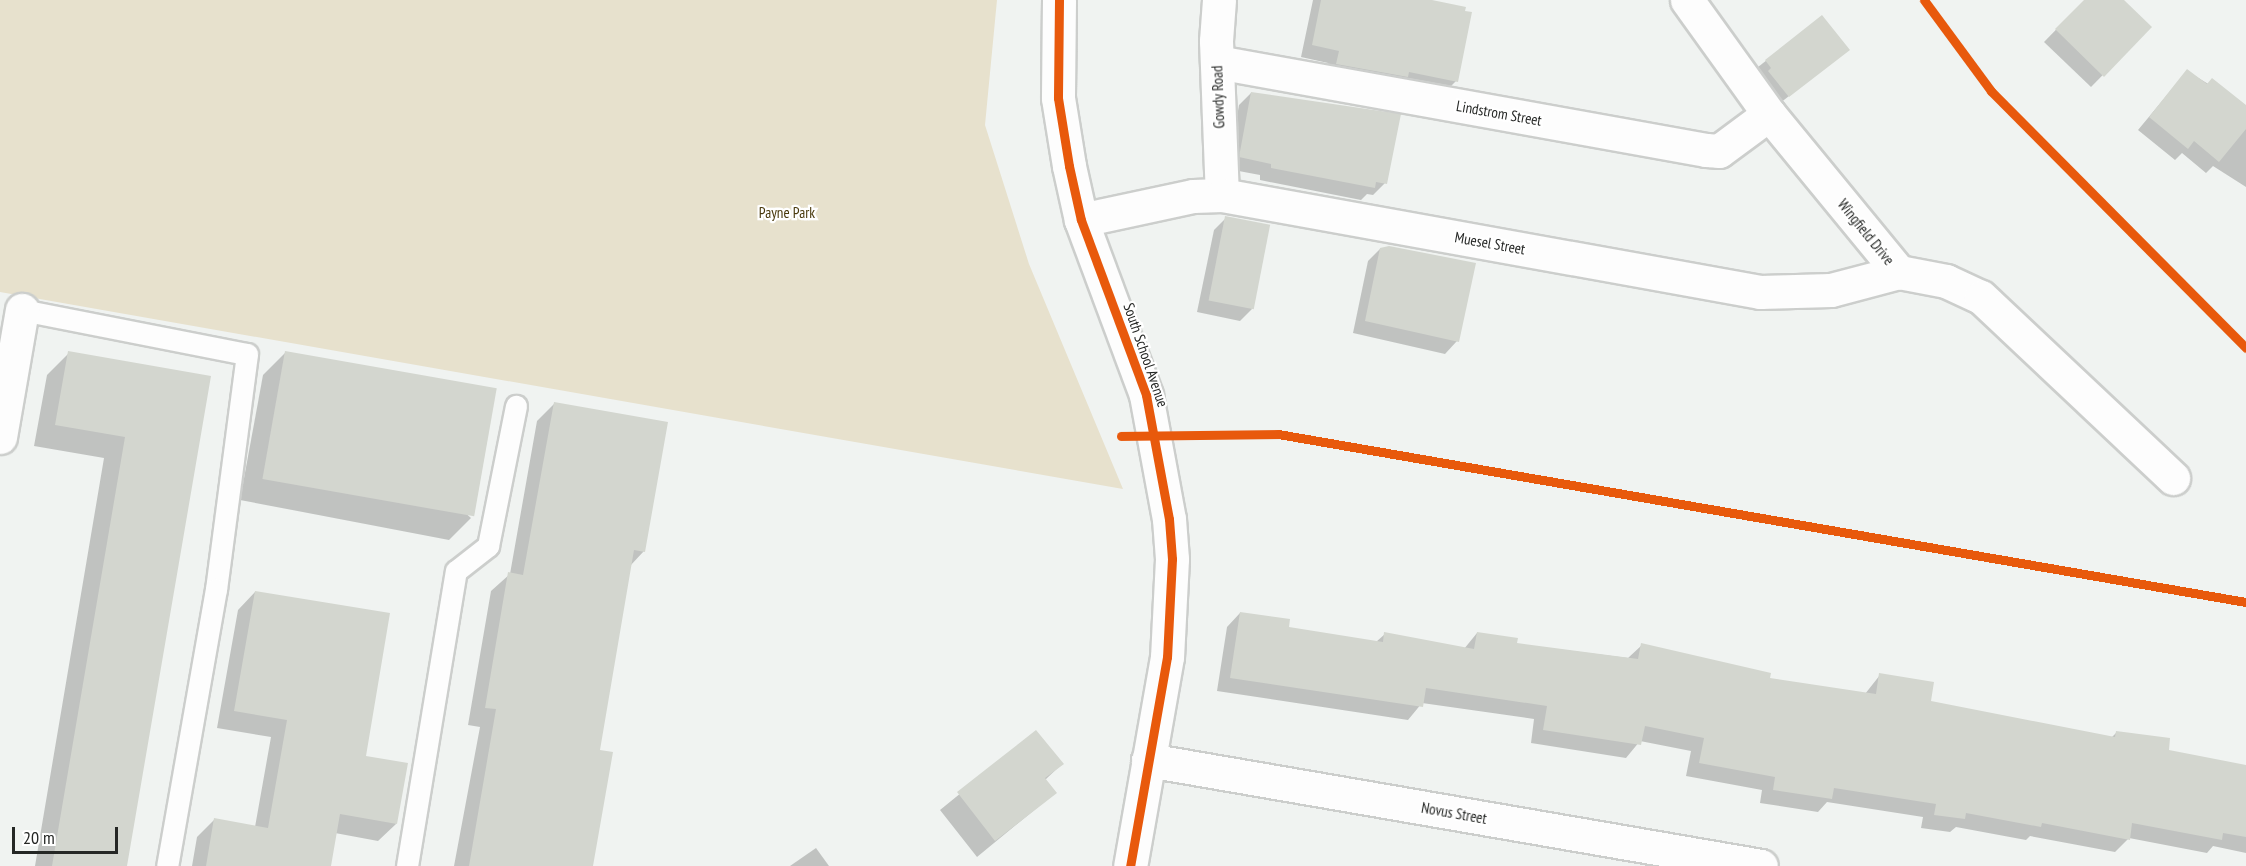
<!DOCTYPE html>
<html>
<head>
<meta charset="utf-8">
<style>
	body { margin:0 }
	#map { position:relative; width:2246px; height:866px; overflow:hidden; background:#f0f3f1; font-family:"PT Sans Narrow",sans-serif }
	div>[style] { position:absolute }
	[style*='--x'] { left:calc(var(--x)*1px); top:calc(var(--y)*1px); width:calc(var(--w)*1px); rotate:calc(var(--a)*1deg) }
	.green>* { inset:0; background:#e7e1cd }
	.shadow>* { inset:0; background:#0003; transform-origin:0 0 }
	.building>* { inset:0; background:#d3d6cf; transform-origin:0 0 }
	.roads { filter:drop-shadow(2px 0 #cccecc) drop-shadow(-2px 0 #cccecc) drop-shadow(0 2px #cccecc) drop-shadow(0 -2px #cccecc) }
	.service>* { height:21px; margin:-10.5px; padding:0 10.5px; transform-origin:10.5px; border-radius:10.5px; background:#fdfdfd }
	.minor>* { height:33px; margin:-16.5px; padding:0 16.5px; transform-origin:16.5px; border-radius:16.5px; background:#fdfdfd }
	.cycleway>* { height:9px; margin:-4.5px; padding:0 4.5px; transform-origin:4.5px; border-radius:4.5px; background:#e8590c }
	span { translate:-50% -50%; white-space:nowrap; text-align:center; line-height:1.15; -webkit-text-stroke:4.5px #fff; paint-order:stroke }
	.street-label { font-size:15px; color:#252725 }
	.park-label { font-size:15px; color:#49390c }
	.scale { position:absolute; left:12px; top:827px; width:106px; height:27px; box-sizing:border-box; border:3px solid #252725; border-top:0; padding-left:8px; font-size:18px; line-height:21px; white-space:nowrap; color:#252725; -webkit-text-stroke:4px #fff; paint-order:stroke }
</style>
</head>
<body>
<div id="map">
	<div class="green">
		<i style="clip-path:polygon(0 0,997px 0,985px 125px,1029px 264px,1123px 489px,0 292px)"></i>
	</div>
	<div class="shadow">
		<i style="clip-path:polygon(1313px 0,1421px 0,1456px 81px,1444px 93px,1325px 76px,1328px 63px,1301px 57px)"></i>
		<i style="clip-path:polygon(2085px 0,2122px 0,2150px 27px,2091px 87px,2044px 42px)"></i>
		<i style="left:1822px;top:17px;width:42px;height:88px;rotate:52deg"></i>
		<i style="clip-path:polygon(2187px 71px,2246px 107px,2246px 187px,2213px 166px,2206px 173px,2182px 153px,2175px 160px,2138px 130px)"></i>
		<i style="clip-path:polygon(1251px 93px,1385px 183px,1373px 195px,1367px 194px,1361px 200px,1260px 180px,1260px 175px,1228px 169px,1239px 105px)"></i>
		<i style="clip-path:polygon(1226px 218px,1252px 309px,1240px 321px,1197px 312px,1214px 230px)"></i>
		<i style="clip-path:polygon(1380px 249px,1457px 341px,1445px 354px,1353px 333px,1368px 261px)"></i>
		<i style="clip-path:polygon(69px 353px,210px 377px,126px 866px,35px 866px,104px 458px,34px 446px,47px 375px)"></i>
		<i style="clip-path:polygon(285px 353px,471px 518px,449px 540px,240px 500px,263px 375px)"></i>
		<i style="clip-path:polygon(554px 404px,644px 551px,630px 566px,598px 751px,590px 866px,454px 866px,480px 727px,468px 725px,491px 591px,510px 574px,537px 421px)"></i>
		<i style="clip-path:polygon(255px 592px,365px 757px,396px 824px,378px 841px,335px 833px,329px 866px,192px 866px,197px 837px,214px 820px,255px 827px,271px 737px,217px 728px,238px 610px)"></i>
		<i style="clip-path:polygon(1240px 613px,1287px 628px,1376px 642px,1385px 634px,1464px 649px,1477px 633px,1515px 644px,1628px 658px,1642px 645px,1768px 679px,1865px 694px,1880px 675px,1929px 702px,2111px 738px,2116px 733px,2167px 752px,2246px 768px,2246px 853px,2213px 846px,2207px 853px,2129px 838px,2115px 852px,2030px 836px,2026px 840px,1956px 827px,1950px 832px,1921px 828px,1923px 817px,1827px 802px,1818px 812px,1760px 803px,1762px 790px,1686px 776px,1691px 751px,1640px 741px,1626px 758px,1531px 743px,1534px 719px,1422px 703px,1408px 720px,1217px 691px,1227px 627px)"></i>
		<i style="clip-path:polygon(1036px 732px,1062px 764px,1045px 780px,1055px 793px,977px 857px,940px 810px)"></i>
		<i style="clip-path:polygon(816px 848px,829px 866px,790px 866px)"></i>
	</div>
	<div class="building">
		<i style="clip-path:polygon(1321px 0,1432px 0,1466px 7px,1465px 11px,1472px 12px,1458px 82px,1409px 72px,1408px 77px,1336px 64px,1339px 51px,1312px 45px)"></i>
		<i style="clip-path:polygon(2084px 0,2124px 0,2152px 27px,2104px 77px,2055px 29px)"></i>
		<i style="clip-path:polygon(1822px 15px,1850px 50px,1789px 97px,1768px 71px,1771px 68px,1765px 60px)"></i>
		<i style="clip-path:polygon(2187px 69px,2207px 84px,2212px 78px,2246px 105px,2246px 129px,2219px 162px,2194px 141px,2188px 149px,2149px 117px)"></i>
		<i style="clip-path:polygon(1251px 92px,1401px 114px,1387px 184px,1376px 182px,1375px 188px,1271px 168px,1271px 164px,1239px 157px)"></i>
		<i style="left:1225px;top:216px;width:46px;height:86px;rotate:11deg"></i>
		<i style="clip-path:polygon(1389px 246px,1476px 263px,1459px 342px,1365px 321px,1380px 248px)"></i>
		<i style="clip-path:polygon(68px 351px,211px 376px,127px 866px,52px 866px,125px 437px,55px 425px)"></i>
		<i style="left:285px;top:351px;width:215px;height:130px;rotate:10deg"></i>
		<i style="clip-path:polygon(554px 402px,668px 422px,645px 552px,634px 550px,600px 750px,613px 752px,593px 866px,469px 866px,496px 709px,485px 708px,508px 572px,523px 575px)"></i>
		<i style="clip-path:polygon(255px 591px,390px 613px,366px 756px,408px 763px,397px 824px,340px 814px,331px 866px,206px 866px,214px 818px,268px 828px,287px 720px,234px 711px)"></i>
		<i style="clip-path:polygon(1240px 612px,1290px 619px,1289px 627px,1383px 642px,1384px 632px,1474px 649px,1477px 632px,1518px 638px,1517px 643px,1638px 659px,1641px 643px,1771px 673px,1770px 678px,1876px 694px,1879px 673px,1934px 682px,1931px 701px,2115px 737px,2116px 731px,2170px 738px,2169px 750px,2246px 765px,2246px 837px,2223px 833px,2222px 840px,2132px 823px,2130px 840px,2042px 823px,2041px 827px,1966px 813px,1965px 819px,1934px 815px,1936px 804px,1834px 788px,1832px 799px,1773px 790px,1775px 777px,1699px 763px,1704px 738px,1645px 726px,1641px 745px,1543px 730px,1547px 706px,1426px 688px,1423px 707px,1230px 678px)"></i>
		<i style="clip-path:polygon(1036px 730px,1064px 764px,1045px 778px,1057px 793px,995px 841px,957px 792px)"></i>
	</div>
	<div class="roads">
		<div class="service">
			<i style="--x:22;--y:310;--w:229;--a:11.1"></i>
			<i style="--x:247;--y:354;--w:237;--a:97.5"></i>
			<i style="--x:216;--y:589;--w:281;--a:100"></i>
			<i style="--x:407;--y:866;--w:299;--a:-80.6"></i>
			<i style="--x:456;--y:571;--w:41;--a:-38"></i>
			<i style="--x:488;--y:546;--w:143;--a:-78.7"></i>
		</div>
		<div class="minor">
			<i style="--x:1059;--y:0;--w:98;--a:90.6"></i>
			<i style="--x:1058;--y:98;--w:69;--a:80.8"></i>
			<i style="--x:1069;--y:166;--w:55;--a:77.5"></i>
			<i style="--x:1081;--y:220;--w:187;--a:69.6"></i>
			<i style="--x:1146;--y:395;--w:126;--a:79.5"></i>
			<i style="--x:1169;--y:519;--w:40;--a:85.7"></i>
			<i style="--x:1172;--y:559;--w:98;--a:92.9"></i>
			<i style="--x:1167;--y:657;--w:212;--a:100"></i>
			<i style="--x:1219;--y:0;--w:41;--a:94.2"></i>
			<i style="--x:1216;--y:41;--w:154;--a:87.8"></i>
			<i style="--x:1687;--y:0;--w:140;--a:54.3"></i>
			<i style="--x:1769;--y:114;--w:205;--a:50.6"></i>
			<i style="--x:1899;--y:272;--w:48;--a:10.8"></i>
			<i style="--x:1946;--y:281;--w:38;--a:25"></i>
			<i style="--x:1981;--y:297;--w:264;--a:43.3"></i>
			<i style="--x:1217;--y:62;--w:497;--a:10.2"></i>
			<i style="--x:1706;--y:150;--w:13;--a:4"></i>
			<i style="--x:1719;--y:151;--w:62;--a:-36.5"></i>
			<i style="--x:1081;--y:220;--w:115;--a:-12.1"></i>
			<i style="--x:1193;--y:196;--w:29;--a:-2"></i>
			<i style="--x:1222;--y:195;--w:547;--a:10.22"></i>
			<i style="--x:1760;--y:292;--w:71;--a:-1.6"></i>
			<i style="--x:1831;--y:290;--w:70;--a:-14.8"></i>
			<i style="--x:0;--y:437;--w:129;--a:-80.2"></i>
			<i style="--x:1148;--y:760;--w:622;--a:9.81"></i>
		</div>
	</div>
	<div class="cycleway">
		<i style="--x:1059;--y:0;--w:98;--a:90.6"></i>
		<i style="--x:1058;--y:98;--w:69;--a:80.8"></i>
		<i style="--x:1069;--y:166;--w:55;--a:77.5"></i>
		<i style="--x:1081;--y:220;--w:187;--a:69.6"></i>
		<i style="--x:1146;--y:395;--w:126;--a:79.5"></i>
		<i style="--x:1169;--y:519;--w:40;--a:85.7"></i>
		<i style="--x:1172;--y:559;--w:98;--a:92.9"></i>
		<i style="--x:1167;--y:657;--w:212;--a:100"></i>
		<i style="--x:1924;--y:0;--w:113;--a:53.6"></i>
		<i style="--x:1991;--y:91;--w:362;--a:45.2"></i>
		<i style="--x:1121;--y:436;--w:157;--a:-0.7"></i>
		<i style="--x:1278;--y:434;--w:982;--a:9.85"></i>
	</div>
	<div class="street-label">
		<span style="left:1218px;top:97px;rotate:-92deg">Gowdy Road</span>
		<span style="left:1499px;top:113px;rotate:10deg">Lindstrom Street</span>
		<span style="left:1866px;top:232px;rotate:51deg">Wingfield Drive</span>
		<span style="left:1490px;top:243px;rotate:10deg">Muesel Street</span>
		<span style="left:1146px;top:355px;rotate:71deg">South School Avenue</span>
		<span style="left:1454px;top:813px;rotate:10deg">Novus Street</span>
	</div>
	<div class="park-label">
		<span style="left:787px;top:213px">Payne Park</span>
	</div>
	<div class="scale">20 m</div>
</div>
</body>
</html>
